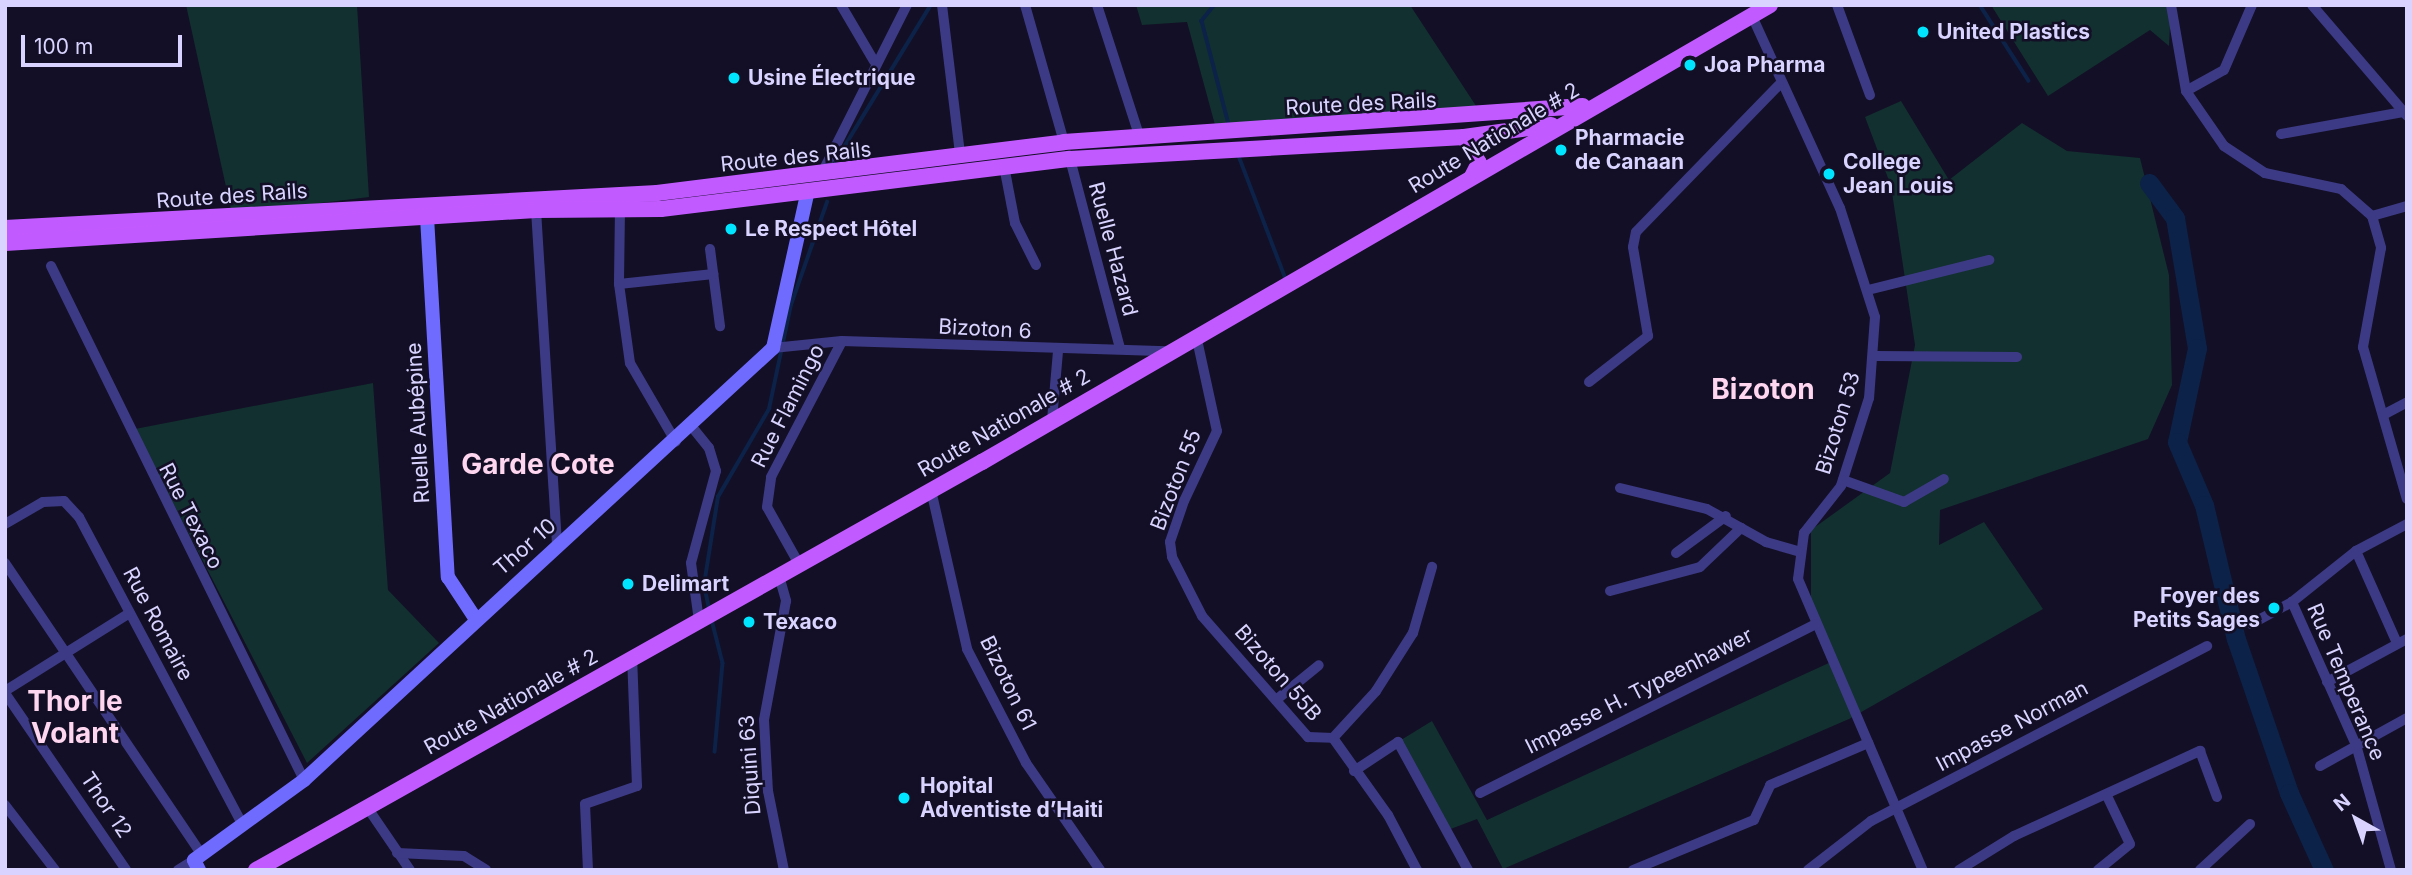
<!DOCTYPE html>
<html>
<head>
<meta charset="utf-8">
<style>
	body { margin:0 }
	#map { position:relative; width:2412px; height:875px; overflow:hidden; background:#130f26; font-family:Inter,sans-serif }
	div>[style] { position:absolute }
	[style*='--x'] { left:calc(var(--x)*1px); top:calc(var(--y)*1px); width:calc(var(--w)*1px); rotate:calc(var(--a)*1deg) }
	.green>* { inset:0; background:#12302f }
	.stream>* { height:3.5px; margin:-1.75px; padding:0 1.75px; transform-origin:1.75px; border-radius:1.75px; background:#0c2248 }
	.river>* { height:19px; margin:-9.5px; padding:0 9.5px; transform-origin:9.5px; border-radius:9.5px; background:#0c2248 }
	.street>* { height:10px; margin:-5px; padding:0 5px; transform-origin:5px; border-radius:5px; background:#3d3a85 }
	.secondary>* { height:14px; margin:-7px; padding:0 7px; transform-origin:7px; border-radius:7px; background:#6f6bff }
	.primary>* { height:16px; margin:-8px; padding:0 8px; transform-origin:8px; border-radius:8px; background:#c25bff }
	.dots>* { width:19px; height:19px; translate:-50% -50%; box-sizing:border-box; border:4px solid #130f26; border-radius:50% }
	span { translate:-50% -50%; white-space:nowrap; text-align:center; line-height:1.15; -webkit-text-stroke:5px #130f26; paint-order:stroke }
	.poi-label { font-size:21px; color:#d9d4ff; font-weight:700 }
	.left { translate:0 -50%; text-align:left }
	.right { translate:-100% -50%; text-align:right }
	.street-label { font-size:21px; color:#d9d4ff }
	.district-label { font-size:28px; color:#ffd6f0; font-weight:700 }
	.frame { position:absolute; inset:0; border:7px solid #d9d4ff; pointer-events:none }
	.north { position:absolute; left:2321px; top:784px; width:70px; height:70px; -webkit-text-stroke:5px #130f26; paint-order:stroke; rotate:320deg; font-size:19px; font-weight:700; line-height:28px; text-align:center; color:#d9d4ff }
	.north::after { content:''; display:block; margin:auto; width:24px; height:32px; background:#d9d4ff; clip-path:polygon(50% 0,100% 100%,50% 72%,0 100%) }
	.scale { position:absolute; left:21px; top:35px; width:161px; height:32px; box-sizing:border-box; border:4px solid #d9d4ff; border-top:0; padding-left:9px; font-size:21px; line-height:24px; white-space:nowrap; color:#d9d4ff; -webkit-text-stroke:5px #130f26; paint-order:stroke }
</style>
</head>
<body>
<div id="map">
	<div class="green">
		<i style="clip-path:polygon(186px 5px,357px 5px,369px 197px,232px 214px)"></i>
		<i style="clip-path:polygon(1136px 5px,1410px 5px,1480px 112px,1215px 125px,1187px 22px,1142px 25px)"></i>
		<i style="clip-path:polygon(1991px 5px,2171px 5px,2169px 46px,2150px 30px,2048px 96px)"></i>
		<i style="clip-path:polygon(1901px 101px,1949px 180px,2022px 123px,2067px 151px,2140px 158px,2169px 275px,2172px 385px,2148px 439px,1940px 510px,1939px 545px,1984px 522px,2043px 609px,1849px 719px,1503px 869px,1477px 819px,1448px 830px,1401px 740px,1432px 721px,1487px 820px,1831px 662px,1811px 618px,1811px 530px,1890px 473px,1915px 345px,1891px 186px,1865px 117px)"></i>
		<i style="clip-path:polygon(373px 383px,388px 590px,439px 643px,307px 763px,135px 429px)"></i>
	</div>
	<div class="stream">
		<i style="--x:1215;--y:5;--w:21;--a:129"></i>
		<i style="--x:1202;--y:21;--w:107;--a:75.4"></i>
		<i style="--x:1980;--y:5;--w:90;--a:57.2"></i>
		<i style="--x:1239;--y:156;--w:132;--a:69.1"></i>
		<i style="--x:835;--y:162;--w:184;--a:-58.6"></i>
		<i style="--x:709;--y:609;--w:25;--a:-102"></i>
		<i style="--x:704;--y:585;--w:89;--a:-81"></i>
		<i style="--x:718;--y:497;--w:102;--a:-59.9"></i>
		<i style="--x:769;--y:409;--w:106;--a:-78.1"></i>
		<i style="--x:791;--y:305;--w:109;--a:-70.7"></i>
		<i style="--x:712;--y:620;--w:44;--a:75.7"></i>
		<i style="--x:723;--y:663;--w:89;--a:95.1"></i>
	</div>
	<div class="river">
		<i style="--x:2149;--y:183;--w:44;--a:53.4"></i>
		<i style="--x:2175;--y:218;--w:132;--a:80.4"></i>
		<i style="--x:2197;--y:348;--w:96;--a:102"></i>
		<i style="--x:2177;--y:442;--w:69;--a:66.8"></i>
		<i style="--x:2204;--y:505;--w:138;--a:76.6"></i>
		<i style="--x:2236;--y:639;--w:163;--a:71"></i>
		<i style="--x:2289;--y:793;--w:85;--a:65.6"></i>
	</div>
	<div class="street">
		<i style="--x:841;--y:5;--w:65;--a:59.5"></i>
		<i style="--x:942;--y:5;--w:149;--a:83.1"></i>
		<i style="--x:1025;--y:5;--w:142;--a:74.1"></i>
		<i style="--x:1097;--y:5;--w:140;--a:72.1"></i>
		<i style="--x:1837;--y:5;--w:96;--a:69.9"></i>
		<i style="--x:2171;--y:5;--w:87;--a:80.1"></i>
		<i style="--x:2186;--y:91;--w:67;--a:55.4"></i>
		<i style="--x:2224;--y:146;--w:49;--a:33.4"></i>
		<i style="--x:2265;--y:173;--w:78;--a:11.9"></i>
		<i style="--x:2341;--y:189;--w:41;--a:41.1"></i>
		<i style="--x:2372;--y:216;--w:33;--a:74"></i>
		<i style="--x:2381;--y:248;--w:101;--a:100.3"></i>
		<i style="--x:2363;--y:347;--w:158;--a:73.9"></i>
		<i style="--x:2312;--y:5;--w:146;--a:49.4"></i>
		<i style="--x:1752;--y:16;--w:211;--a:65.4"></i>
		<i style="--x:1840;--y:208;--w:114;--a:72.2"></i>
		<i style="--x:1875;--y:317;--w:81;--a:94.2"></i>
		<i style="--x:1869;--y:398;--w:92;--a:107.7"></i>
		<i style="--x:1841;--y:486;--w:60;--a:128.2"></i>
		<i style="--x:1804;--y:533;--w:46;--a:97.4"></i>
		<i style="--x:1798;--y:579;--w:317;--a:66.8"></i>
		<i style="--x:2186;--y:91;--w:43;--a:-28.9"></i>
		<i style="--x:2224;--y:70;--w:71;--a:-66.7"></i>
		<i style="--x:2281;--y:134;--w:124;--a:-10.2"></i>
		<i style="--x:1070;--y:159;--w:196;--a:75.2"></i>
		<i style="--x:1004;--y:166;--w:58;--a:79.1"></i>
		<i style="--x:1015;--y:223;--w:47;--a:63.4"></i>
		<i style="--x:821;--y:175;--w:191;--a:-63.2"></i>
		<i style="--x:620;--y:209;--w:75;--a:90.8"></i>
		<i style="--x:619;--y:284;--w:80;--a:82.1"></i>
		<i style="--x:630;--y:363;--w:91;--a:59.8"></i>
		<i style="--x:536;--y:210;--w:339;--a:86.4"></i>
		<i style="--x:2372;--y:216;--w:36;--a:-16"></i>
		<i style="--x:710;--y:249;--w:78;--a:82.6"></i>
		<i style="--x:51;--y:266;--w:573;--a:63.79"></i>
		<i style="--x:619;--y:284;--w:95;--a:-6.1"></i>
		<i style="--x:1868;--y:290;--w:125;--a:-13.9"></i>
		<i style="--x:1196;--y:335;--w:98;--a:77.7"></i>
		<i style="--x:1217;--y:431;--w:77;--a:115.2"></i>
		<i style="--x:1184;--y:501;--w:43;--a:108.9"></i>
		<i style="--x:1170;--y:542;--w:15;--a:82"></i>
		<i style="--x:1172;--y:557;--w:66;--a:63"></i>
		<i style="--x:1202;--y:616;--w:161;--a:48.8"></i>
		<i style="--x:1308;--y:737;--w:25;--a:2"></i>
		<i style="--x:1333;--y:738;--w:64;--a:-47.5"></i>
		<i style="--x:1376;--y:691;--w:69;--a:-57.5"></i>
		<i style="--x:1413;--y:633;--w:69;--a:-73.9"></i>
		<i style="--x:773;--y:348;--w:69;--a:-5.8"></i>
		<i style="--x:842;--y:341;--w:325;--a:1.8"></i>
		<i style="--x:1875;--y:356;--w:142;--a:0.4"></i>
		<i style="--x:1589;--y:382;--w:75;--a:-37.9"></i>
		<i style="--x:1648;--y:336;--w:90;--a:-99.6"></i>
		<i style="--x:1633;--y:247;--w:15;--a:-79"></i>
		<i style="--x:1636;--y:232;--w:205;--a:-45.8"></i>
		<i style="--x:2383;--y:415;--w:27;--a:-28"></i>
		<i style="--x:1052;--y:420;--w:69;--a:-85"></i>
		<i style="--x:692;--y:427;--w:27;--a:51"></i>
		<i style="--x:709;--y:448;--w:24;--a:73"></i>
		<i style="--x:716;--y:471;--w:95;--a:105.2"></i>
		<i style="--x:691;--y:563;--w:59;--a:82.1"></i>
		<i style="--x:1843;--y:480;--w:65;--a:19.8"></i>
		<i style="--x:1904;--y:502;--w:46;--a:-29.9"></i>
		<i style="--x:1620;--y:488;--w:89;--a:13.6"></i>
		<i style="--x:1707;--y:509;--w:68;--a:29.2"></i>
		<i style="--x:1766;--y:542;--w:33;--a:16"></i>
		<i style="--x:931;--y:490;--w:163;--a:77.2"></i>
		<i style="--x:967;--y:649;--w:128;--a:62.6"></i>
		<i style="--x:1026;--y:763;--w:130;--a:55.3"></i>
		<i style="--x:5;--y:524;--w:44;--a:-30.1"></i>
		<i style="--x:43;--y:502;--w:21;--a:-3"></i>
		<i style="--x:64;--y:501;--w:22;--a:47"></i>
		<i style="--x:79;--y:517;--w:350;--a:62"></i>
		<i style="--x:2356;--y:551;--w:101;--a:66"></i>
		<i style="--x:1676;--y:553;--w:62;--a:-36.5"></i>
		<i style="--x:5;--y:563;--w:352;--a:56"></i>
		<i style="--x:799;--y:564;--w:65;--a:-119.3"></i>
		<i style="--x:767;--y:507;--w:30;--a:-82"></i>
		<i style="--x:771;--y:477;--w:153;--a:-62.4"></i>
		<i style="--x:779;--y:576;--w:26;--a:74"></i>
		<i style="--x:786;--y:601;--w:121;--a:100.5"></i>
		<i style="--x:764;--y:720;--w:71;--a:86.8"></i>
		<i style="--x:768;--y:791;--w:81;--a:78.6"></i>
		<i style="--x:1610;--y:591;--w:93;--a:-14.9"></i>
		<i style="--x:1700;--y:567;--w:57;--a:-43.6"></i>
		<i style="--x:2251;--y:624;--w:47;--a:-28.2"></i>
		<i style="--x:2327;--y:682;--w:91;--a:-28.3"></i>
		<i style="--x:5;--y:691;--w:147;--a:-32"></i>
		<i style="--x:5;--y:693;--w:214;--a:55.6"></i>
		<i style="--x:1276;--y:700;--w:55;--a:-39.1"></i>
		<i style="--x:1333;--y:738;--w:95;--a:54.5"></i>
		<i style="--x:1388;--y:815;--w:62;--a:62.2"></i>
		<i style="--x:2320;--y:766;--w:99;--a:-28.9"></i>
		<i style="--x:1354;--y:771;--w:53;--a:-33.4"></i>
		<i style="--x:1398;--y:742;--w:146;--a:61.3"></i>
		<i style="--x:1480;--y:793;--w:376;--a:-26.7"></i>
		<i style="--x:5;--y:805;--w:82;--a:52.4"></i>
		<i style="--x:367;--y:807;--w:76;--a:55.7"></i>
		<i style="--x:397;--y:853;--w:67;--a:2.6"></i>
		<i style="--x:464;--y:856;--w:26;--a:32"></i>
		<i style="--x:178;--y:870;--w:19;--a:-32"></i>
		<i style="--x:588;--y:870;--w:66;--a:-92.6"></i>
		<i style="--x:585;--y:804;--w:55;--a:-19.1"></i>
		<i style="--x:637;--y:786;--w:128;--a:-92.2"></i>
		<i style="--x:1633;--y:870;--w:131;--a:-22.5"></i>
		<i style="--x:1754;--y:820;--w:38;--a:-65"></i>
		<i style="--x:1770;--y:785;--w:107;--a:-23.2"></i>
		<i style="--x:1808;--y:870;--w:80;--a:-37.9"></i>
		<i style="--x:1871;--y:821;--w:379;--a:-27.5"></i>
		<i style="--x:1959;--y:870;--w:65;--a:-31.7"></i>
		<i style="--x:2014;--y:836;--w:205;--a:-24.6"></i>
		<i style="--x:2200;--y:751;--w:49;--a:69.7"></i>
		<i style="--x:2098;--y:870;--w:41;--a:-39.1"></i>
		<i style="--x:2130;--y:844;--w:53;--a:-115.6"></i>
		<i style="--x:2200;--y:870;--w:68;--a:-42.6"></i>
		<i style="--x:2391;--y:870;--w:130;--a:-105.6"></i>
		<i style="--x:2356;--y:745;--w:157;--a:-114.1"></i>
		<i style="--x:2292;--y:602;--w:82;--a:-38.6"></i>
		<i style="--x:2356;--y:551;--w:58;--a:-27.9"></i>
	</div>
	<div class="secondary">
		<i style="--x:427;--y:217;--w:361;--a:86.7"></i>
		<i style="--x:448;--y:577;--w:49;--a:56.6"></i>
		<i style="--x:199;--y:870;--w:11;--a:-117"></i>
		<i style="--x:194;--y:860;--w:136;--a:-36"></i>
		<i style="--x:304;--y:780;--w:638;--a:-42.65"></i>
		<i style="--x:773;--y:348;--w:157;--a:-77.5"></i>
	</div>
	<div class="primary">
		<i style="--x:1464;--y:137;--w:30;--a:60"></i>
		<i style="--x:1479;--y:163;--w:16;--a:117"></i>
		<i style="--x:5;--y:228;--w:653;--a:-3.07"></i>
		<i style="--x:657;--y:193;--w:410;--a:-7.1"></i>
		<i style="--x:1064;--y:142;--w:520;--a:-3.97"></i>
		<i style="--x:5;--y:243;--w:532;--a:-3.56"></i>
		<i style="--x:536;--y:210;--w:125;--a:-0.5"></i>
		<i style="--x:661;--y:209;--w:412;--a:-7"></i>
		<i style="--x:1070;--y:159;--w:395;--a:-3.2"></i>
		<i style="--x:1464;--y:137;--w:88;--a:-7.9"></i>
		<i style="--x:256;--y:870;--w:833;--a:-29.34"></i>
		<i style="--x:982;--y:462;--w:911;--a:-30.11"></i>
	</div>
	<div class="dots">
		<i style="left:1923px;top:32px;background:#00e5ff"></i>
		<i style="left:1690px;top:65px;background:#00e5ff"></i>
		<i style="left:734px;top:78px;background:#00e5ff"></i>
		<i style="left:1561px;top:150px;background:#00e5ff"></i>
		<i style="left:1829px;top:174px;background:#00e5ff"></i>
		<i style="left:731px;top:229px;background:#00e5ff"></i>
		<i style="left:628px;top:584px;background:#00e5ff"></i>
		<i style="left:2274px;top:608px;background:#00e5ff"></i>
		<i style="left:749px;top:622px;background:#00e5ff"></i>
		<i style="left:904px;top:798px;background:#00e5ff"></i>
	</div>
	<div class="poi-label">
		<span class="left" style="left:1937px;top:32px">United Plastics</span>
		<span class="left" style="left:1704px;top:65px">Joa Pharma</span>
		<span class="left" style="left:748px;top:78px">Usine Électrique</span>
		<span class="left" style="left:1575px;top:150px">Pharmacie<br>de Canaan</span>
		<span class="left" style="left:1843px;top:174px">College<br>Jean Louis</span>
		<span class="left" style="left:745px;top:229px">Le Respect Hôtel</span>
		<span class="left" style="left:642px;top:584px">Delimart</span>
		<span class="right" style="left:2260px;top:608px">Foyer des<br>Petits Sages</span>
		<span class="left" style="left:763px;top:622px">Texaco</span>
		<span class="left" style="left:920px;top:798px">Hopital<br>Adventiste d’Haiti</span>
	</div>
	<div class="street-label">
		<span style="left:1361px;top:104px;rotate:-3deg">Route des Rails</span>
		<span style="left:1494px;top:138px;rotate:-31deg">Route Nationale # 2</span>
		<span style="left:796px;top:157px;rotate:-6deg">Route des Rails</span>
		<span style="left:232px;top:196px;rotate:-4deg">Route des Rails</span>
		<span style="left:1113px;top:249px;rotate:75deg">Ruelle Hazard</span>
		<span style="left:985px;top:329px;rotate:3deg">Bizoton 6</span>
		<span style="left:788px;top:406px;rotate:-63deg">Rue Flamingo</span>
		<span style="left:418px;top:423px;rotate:-93deg">Ruelle Aubépine</span>
		<span style="left:1004px;top:423px;rotate:-30deg">Route Nationale # 2</span>
		<span style="left:1838px;top:423px;rotate:-73deg">Bizoton 53</span>
		<span style="left:1176px;top:480px;rotate:-69deg">Bizoton 55</span>
		<span style="left:191px;top:516px;rotate:63deg">Rue Texaco</span>
		<span style="left:525px;top:547px;rotate:-41deg">Thor 10</span>
		<span style="left:158px;top:624px;rotate:62deg">Rue Romaire</span>
		<span style="left:1278px;top:673px;rotate:49deg">Bizoton 55B</span>
		<span style="left:2346px;top:682px;rotate:67deg">Rue Temperance</span>
		<span style="left:1008px;top:683px;rotate:64deg">Bizoton 61</span>
		<span style="left:1639px;top:691px;rotate:-27deg">Impasse H. Typeenhawer</span>
		<span style="left:511px;top:702px;rotate:-29deg">Route Nationale # 2</span>
		<span style="left:2012px;top:726px;rotate:-28deg">Impasse Norman</span>
		<span style="left:750px;top:765px;rotate:-94deg">Diquini 63</span>
		<span style="left:106px;top:805px;rotate:56deg">Thor 12</span>
	</div>
	<div class="district-label">
		<span style="left:1763px;top:389px">Bizoton</span>
		<span style="left:538px;top:464px">Garde Cote</span>
		<span style="left:75px;top:717px">Thor le<br>Volant</span>
	</div>
	<div class="frame"></div>
	<div class="north">N</div>
	<div class="scale">100 m</div>
</div>
</body>
</html>
